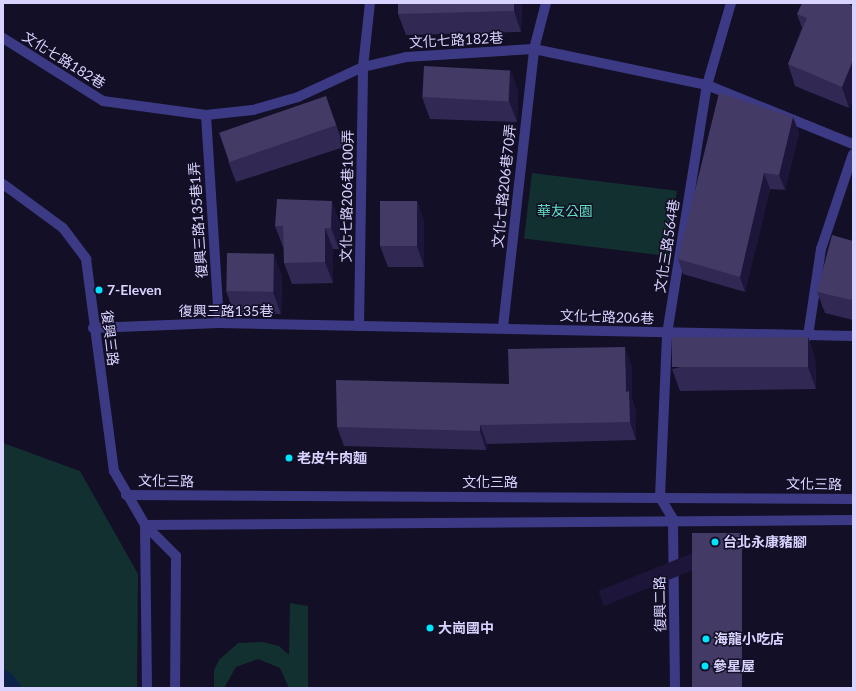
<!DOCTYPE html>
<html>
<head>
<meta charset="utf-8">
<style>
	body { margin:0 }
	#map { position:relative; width:856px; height:691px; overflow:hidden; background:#130f26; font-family:Lato,"Noto Sans TC",sans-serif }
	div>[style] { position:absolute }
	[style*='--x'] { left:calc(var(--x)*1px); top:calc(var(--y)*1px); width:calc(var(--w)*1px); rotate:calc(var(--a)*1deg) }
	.green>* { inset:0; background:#12302f; transform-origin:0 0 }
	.water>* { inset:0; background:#0c2248 }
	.minor>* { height:10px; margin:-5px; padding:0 5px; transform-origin:5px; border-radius:5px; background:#3d3a85 }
	.tertiary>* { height:10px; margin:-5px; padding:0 5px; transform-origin:5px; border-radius:5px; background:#3d3a85 }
	.wall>* { inset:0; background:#312854 }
	.shaded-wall>* { inset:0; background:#1d163a; transform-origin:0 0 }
	.building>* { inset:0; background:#433a66; transform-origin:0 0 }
	.dots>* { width:11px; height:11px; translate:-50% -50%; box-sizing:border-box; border:2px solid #130f26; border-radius:50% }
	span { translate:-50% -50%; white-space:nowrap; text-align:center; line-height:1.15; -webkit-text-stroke:3px #130f26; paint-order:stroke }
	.street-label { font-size:14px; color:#d9d4ff }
	.park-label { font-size:14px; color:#5fe0c0 }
	.poi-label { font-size:14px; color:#d9d4ff; font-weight:700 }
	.left { translate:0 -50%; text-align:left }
	.frame { position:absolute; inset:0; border:4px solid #d9d4ff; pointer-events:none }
</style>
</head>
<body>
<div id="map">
	<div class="green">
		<i style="left:532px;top:173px;width:146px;height:66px;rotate:7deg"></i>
		<i style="clip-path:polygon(3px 443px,80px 471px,138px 574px,137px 688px,3px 688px)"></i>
		<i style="clip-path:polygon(290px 603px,308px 606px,308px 688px,289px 688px,280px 668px,258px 659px,236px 667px,224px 688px,214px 688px,214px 670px,219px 660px,238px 643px,263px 642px,279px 646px,289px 655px)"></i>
	</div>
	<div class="water">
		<i style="clip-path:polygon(3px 669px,12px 674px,23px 688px,3px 688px)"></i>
	</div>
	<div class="minor">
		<i style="--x:3;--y:38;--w:118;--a:32.2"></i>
		<i style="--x:103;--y:101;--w:104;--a:7.7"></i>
		<i style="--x:206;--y:115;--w:47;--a:-6.1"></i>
		<i style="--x:253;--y:110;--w:47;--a:-16.1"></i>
		<i style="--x:298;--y:97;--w:72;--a:-24.8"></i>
		<i style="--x:363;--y:67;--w:44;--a:-13.1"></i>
		<i style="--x:406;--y:57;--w:128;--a:-3.6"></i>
		<i style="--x:534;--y:49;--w:177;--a:11.8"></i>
		<i style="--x:707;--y:85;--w:157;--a:22"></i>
		<i style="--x:206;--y:115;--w:208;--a:86.4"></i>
		<i style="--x:359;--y:326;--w:259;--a:-89.1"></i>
		<i style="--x:363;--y:67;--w:64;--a:-83.8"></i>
		<i style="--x:503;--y:327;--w:280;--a:-83.6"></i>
		<i style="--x:534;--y:49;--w:48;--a:-75.4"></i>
		<i style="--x:93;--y:328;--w:126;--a:-2.3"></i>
		<i style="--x:219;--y:323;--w:634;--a:1.17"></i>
		<i style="--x:808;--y:336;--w:88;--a:-81.5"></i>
		<i style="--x:821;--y:249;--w:100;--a:-71.4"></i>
		<i style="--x:675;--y:688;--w:169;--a:-90.7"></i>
		<i style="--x:673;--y:519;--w:26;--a:-121"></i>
		<i style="--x:660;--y:497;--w:163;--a:-87.5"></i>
		<i style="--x:667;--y:334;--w:252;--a:-80.9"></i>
		<i style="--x:707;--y:85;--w:85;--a:-73.7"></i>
	</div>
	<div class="tertiary">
		<i style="--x:3;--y:184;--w:74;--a:36.3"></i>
		<i style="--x:63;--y:228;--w:39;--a:53"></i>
		<i style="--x:86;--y:259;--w:214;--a:82.5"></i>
		<i style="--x:114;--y:471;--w:62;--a:60.1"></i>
		<i style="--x:145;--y:525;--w:44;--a:45"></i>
		<i style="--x:176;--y:556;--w:132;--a:90.4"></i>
		<i style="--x:126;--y:495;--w:727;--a:0.32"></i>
		<i style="--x:145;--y:525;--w:708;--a:-0.4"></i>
		<i style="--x:145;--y:525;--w:163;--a:89.3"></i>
	</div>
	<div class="wall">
		<i style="clip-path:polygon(522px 3px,521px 32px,406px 35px,398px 14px)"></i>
		<i style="clip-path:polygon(853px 6px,849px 108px,795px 86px,788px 64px,802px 28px,797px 14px)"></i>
		<i style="clip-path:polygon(510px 70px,518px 91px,517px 122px,430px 119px,422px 97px)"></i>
		<i style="clip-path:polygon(793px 117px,799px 133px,785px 190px,770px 189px,745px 292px,683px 274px,678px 259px)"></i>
		<i style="clip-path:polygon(334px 118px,344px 147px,236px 182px,228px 161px)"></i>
		<i style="clip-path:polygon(417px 201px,424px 222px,424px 267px,388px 267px,380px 246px)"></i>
		<i style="clip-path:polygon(340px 223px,339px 249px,333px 249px,333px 283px,292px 284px,284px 263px,284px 247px,283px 247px,275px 226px)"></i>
		<i style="clip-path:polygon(853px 241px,853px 320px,825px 313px,817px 292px)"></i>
		<i style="clip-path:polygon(282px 276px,281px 314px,234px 313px,226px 291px)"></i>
		<i style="clip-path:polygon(808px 337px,815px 358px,816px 389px,680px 391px,672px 369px)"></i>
		<i style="clip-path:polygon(632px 366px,632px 400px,636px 410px,636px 440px,487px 444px,486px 450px,344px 446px,337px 427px)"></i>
	</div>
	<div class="shaded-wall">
		<i style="clip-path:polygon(514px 3px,522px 3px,521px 32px,514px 11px)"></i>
		<i style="clip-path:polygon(853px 60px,853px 100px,849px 108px,842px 87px)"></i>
		<i style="clip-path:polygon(510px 70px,518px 91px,517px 122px,509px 101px)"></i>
		<i style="clip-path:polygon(326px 96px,334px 118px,344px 147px,336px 125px)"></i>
		<i style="clip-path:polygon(793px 117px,799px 133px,785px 190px,779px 175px)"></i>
		<i style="clip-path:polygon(764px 173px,770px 189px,745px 292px,740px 277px)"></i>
		<i style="clip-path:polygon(332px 201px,340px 223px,339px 249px,331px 228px)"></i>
		<i style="clip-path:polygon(417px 201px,424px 222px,424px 267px,417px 246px)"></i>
		<i style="clip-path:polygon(325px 228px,333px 249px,333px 283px,325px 262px)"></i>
		<i style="clip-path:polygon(274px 254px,282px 276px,281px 314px,273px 292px)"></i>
		<i style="clip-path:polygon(808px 337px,815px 358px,816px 389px,808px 367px)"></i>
		<i style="clip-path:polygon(625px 347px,632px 366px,632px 400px,636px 410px,636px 440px,630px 422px,626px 392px)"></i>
		<i style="clip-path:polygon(480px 425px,487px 444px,486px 450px,480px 431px)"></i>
		<i style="left:742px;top:533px;width:16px;height:155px;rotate:68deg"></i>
	</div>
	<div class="building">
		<i style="clip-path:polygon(398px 3px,514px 3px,514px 11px,398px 14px)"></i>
		<i style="clip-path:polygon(802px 3px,847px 3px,853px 6px,853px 60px,842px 87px,788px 64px,807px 18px,797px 14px)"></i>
		<i style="left:424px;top:66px;width:86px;height:31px;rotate:3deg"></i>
		<i style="clip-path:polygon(719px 93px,793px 117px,779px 175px,764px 173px,740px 277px,678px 259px)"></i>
		<i style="left:326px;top:96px;width:31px;height:113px;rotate:71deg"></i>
		<i style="clip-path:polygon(277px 199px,332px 201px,331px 228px,325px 228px,325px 262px,284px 263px,283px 226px,275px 226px)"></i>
		<i style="left:380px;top:201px;width:37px;height:45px"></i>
		<i style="clip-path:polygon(832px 235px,853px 241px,853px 296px,852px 300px,817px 292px)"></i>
		<i style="left:227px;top:253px;width:47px;height:38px;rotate:1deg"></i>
		<i style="left:808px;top:337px;width:30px;height:136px;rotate:90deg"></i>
		<i style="clip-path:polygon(625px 347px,626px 392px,629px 391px,630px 422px,480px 425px,480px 431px,337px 427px,336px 380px,509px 384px,508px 349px)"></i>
		<i style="left:742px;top:533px;width:155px;height:50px;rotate:90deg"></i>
	</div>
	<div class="dots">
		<i style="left:99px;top:290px;background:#00e5ff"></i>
		<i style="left:289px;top:458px;background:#00e5ff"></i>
		<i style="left:715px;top:542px;background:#00e5ff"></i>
		<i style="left:430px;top:628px;background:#00e5ff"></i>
		<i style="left:706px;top:639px;background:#00e5ff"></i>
		<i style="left:705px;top:666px;background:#00e5ff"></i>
	</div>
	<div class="street-label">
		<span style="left:456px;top:40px;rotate:-3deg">文化七路182巷</span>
		<span style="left:64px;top:60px;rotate:32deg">文化七路182巷</span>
		<span style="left:504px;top:186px;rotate:-84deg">文化七路206巷70弄</span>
		<span style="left:347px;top:196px;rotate:-89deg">文化七路206巷100弄</span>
		<span style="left:198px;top:220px;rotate:-94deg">復興三路135巷1弄</span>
		<span style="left:667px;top:246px;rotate:-81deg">文化三路564巷</span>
		<span style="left:226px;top:311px">復興三路135巷</span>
		<span style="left:607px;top:317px;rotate:2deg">文化七路206巷</span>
		<span style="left:110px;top:338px;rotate:83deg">復興三路</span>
		<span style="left:166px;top:481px;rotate:1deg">文化三路</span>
		<span style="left:490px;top:482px">文化三路</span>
		<span style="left:814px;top:484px;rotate:1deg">文化三路</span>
		<span style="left:660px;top:604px;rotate:-91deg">復興二路</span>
	</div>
	<div class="park-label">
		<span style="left:565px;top:211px">華友公園</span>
	</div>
	<div class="poi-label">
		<span class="left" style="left:107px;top:290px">7-Eleven</span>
		<span class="left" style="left:297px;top:458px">老皮牛肉麵</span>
		<span class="left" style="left:723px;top:542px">台北永康豬腳</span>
		<span class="left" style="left:438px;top:628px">大崗國中</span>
		<span class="left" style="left:714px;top:639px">海龍小吃店</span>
		<span class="left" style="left:713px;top:666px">參星屋</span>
	</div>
	<div class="frame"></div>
</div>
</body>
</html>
